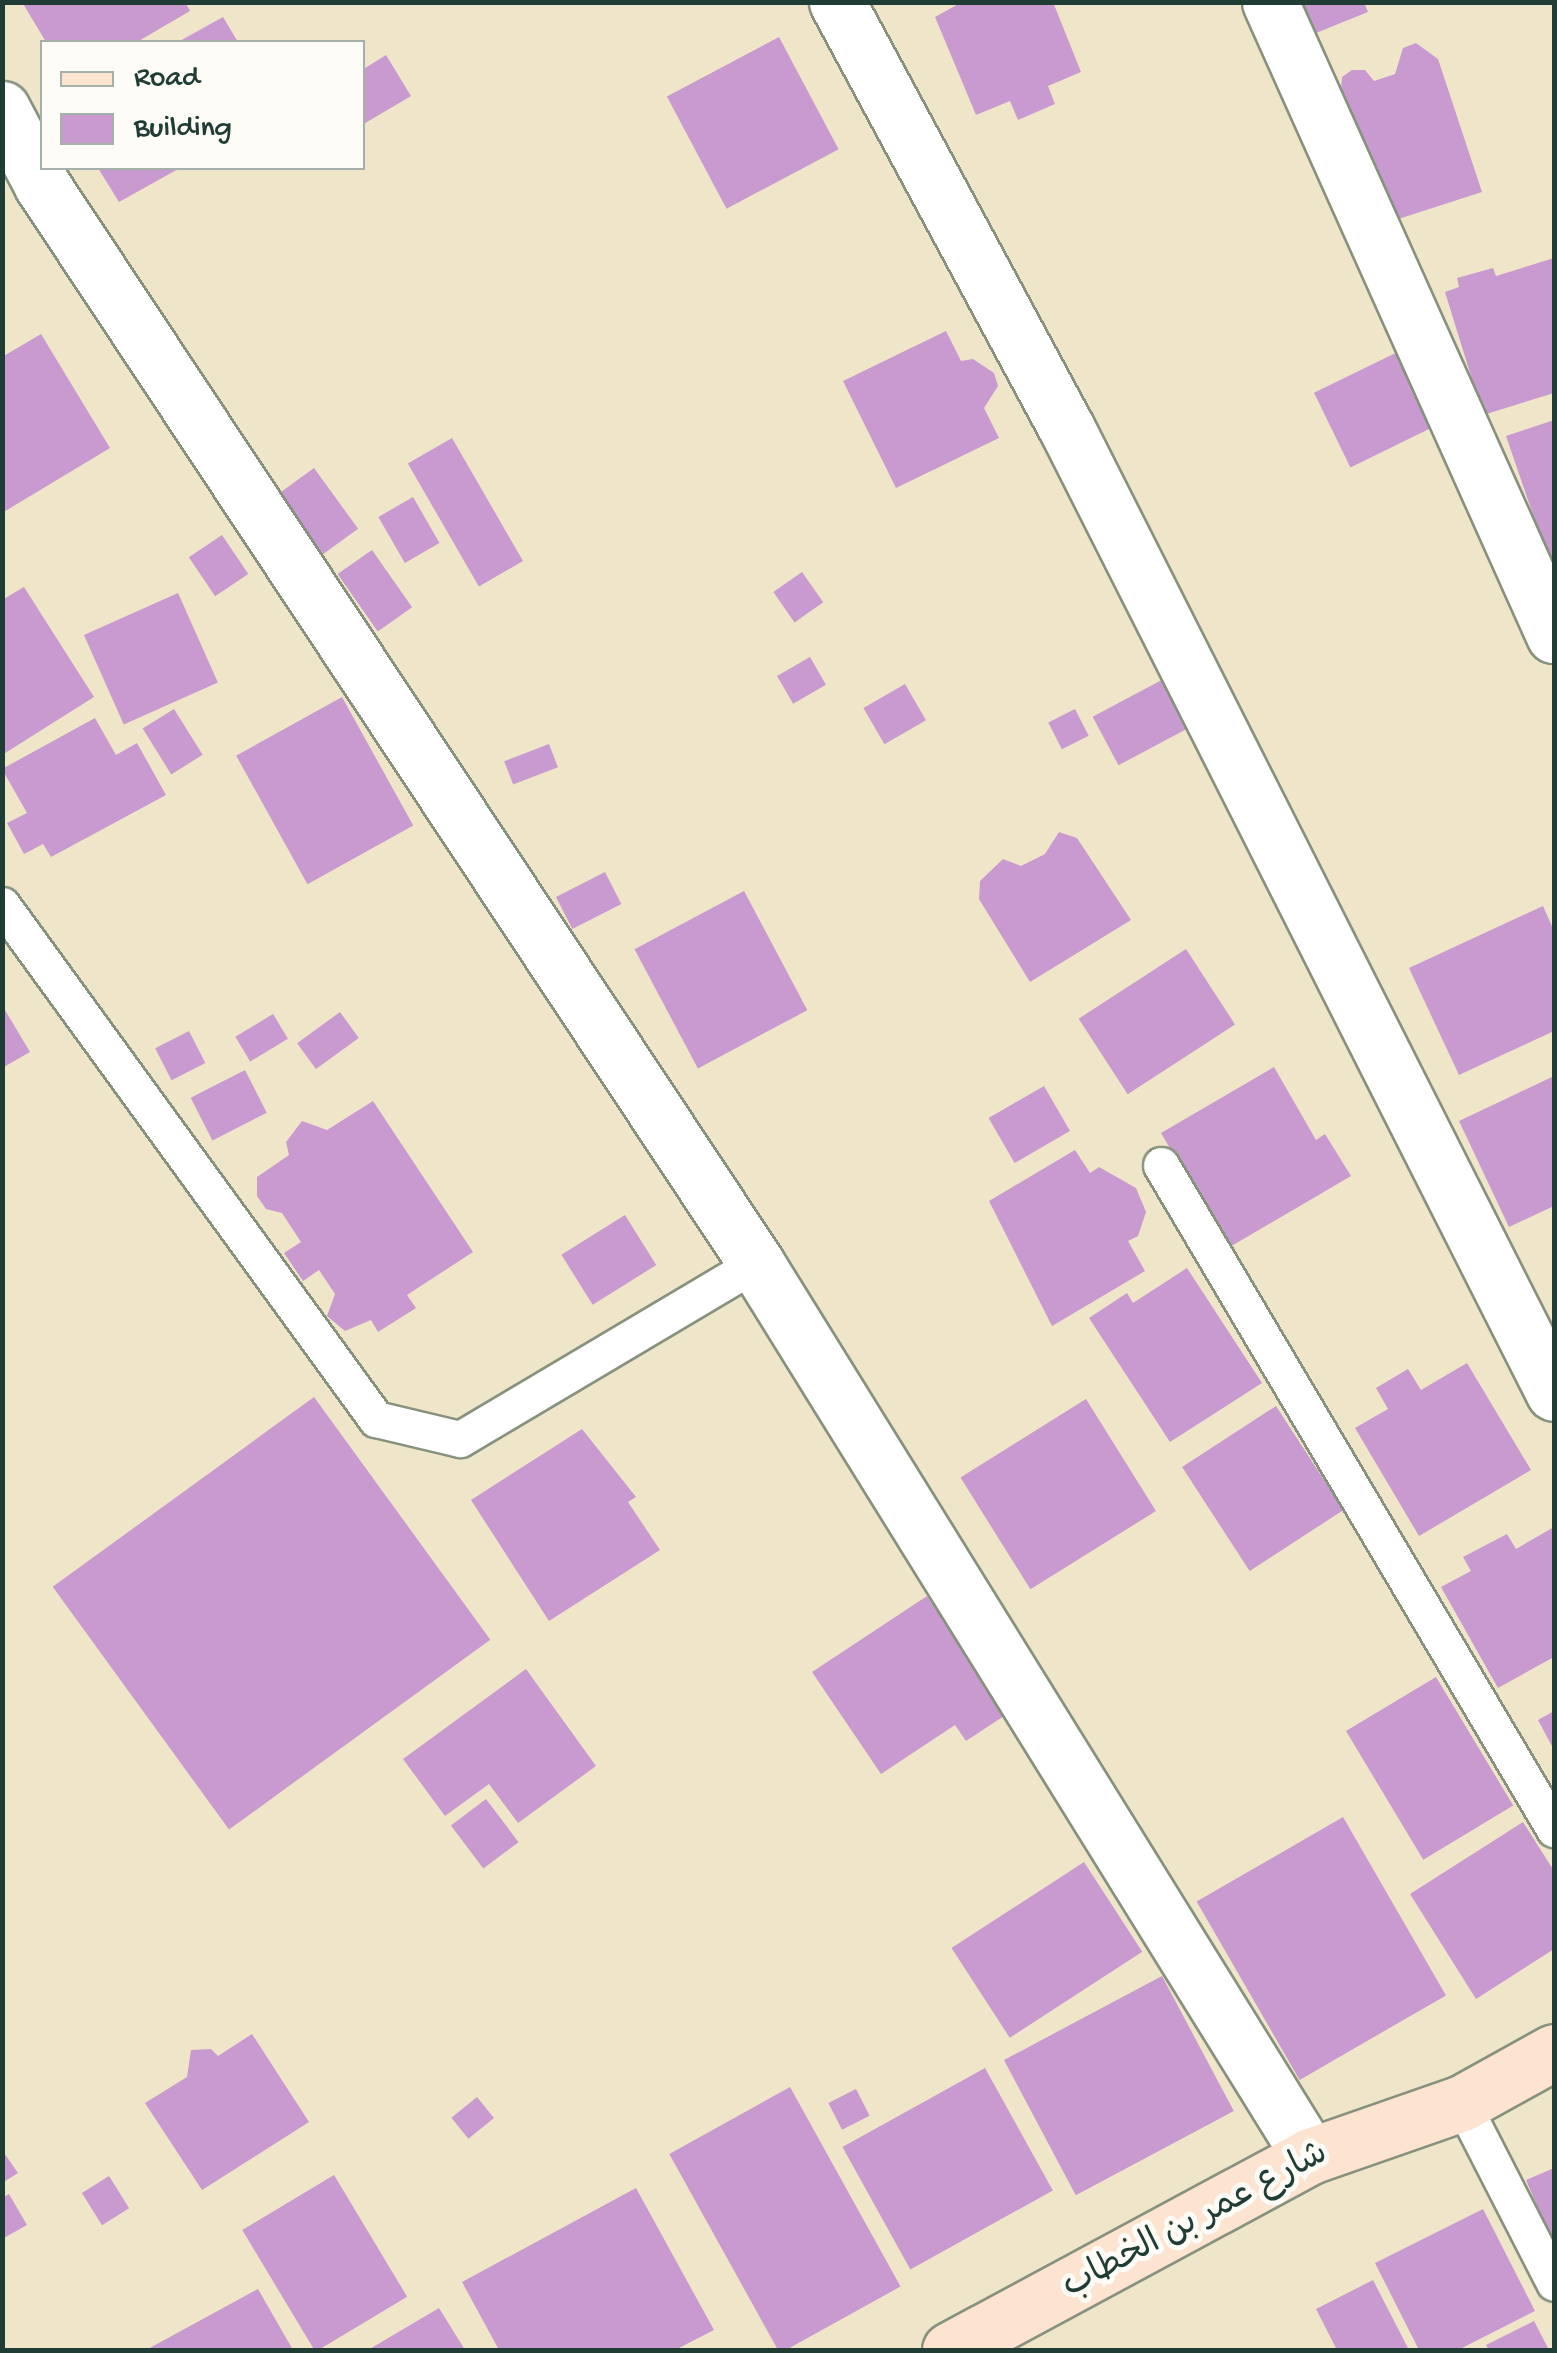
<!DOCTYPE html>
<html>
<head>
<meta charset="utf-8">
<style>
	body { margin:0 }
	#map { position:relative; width:1557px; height:2353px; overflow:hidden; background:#efe6c9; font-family:"Gochi Hand","Playpen Sans Arabic",sans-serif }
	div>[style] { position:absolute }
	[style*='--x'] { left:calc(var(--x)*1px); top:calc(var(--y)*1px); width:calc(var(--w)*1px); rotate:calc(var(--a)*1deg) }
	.building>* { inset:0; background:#c89acf; transform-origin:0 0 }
	.roads { filter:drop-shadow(2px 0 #87927e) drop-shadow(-2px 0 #87927e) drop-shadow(0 2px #87927e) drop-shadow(0 -2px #87927e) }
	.service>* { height:35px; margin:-17.5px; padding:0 17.5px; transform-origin:17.5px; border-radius:17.5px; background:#fff }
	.minor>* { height:55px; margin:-27.5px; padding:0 27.5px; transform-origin:27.5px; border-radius:27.5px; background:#fff }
	.secondary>* { height:55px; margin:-27.5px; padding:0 27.5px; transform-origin:27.5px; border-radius:27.5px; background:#fde4d1 }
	span { translate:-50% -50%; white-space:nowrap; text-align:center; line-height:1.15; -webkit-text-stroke:10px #fdfcf7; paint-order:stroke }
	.street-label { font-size:35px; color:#1f3d34 }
	.frame { position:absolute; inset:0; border:5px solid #1f3d34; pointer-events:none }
	.legend { position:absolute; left:40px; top:40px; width:325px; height:130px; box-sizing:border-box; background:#fdfcf7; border:2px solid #a4b0a9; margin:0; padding:12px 18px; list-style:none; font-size:30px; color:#1f3d34 }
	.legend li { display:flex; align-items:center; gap:20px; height:50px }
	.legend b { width:50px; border:2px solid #a4b0a9 }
</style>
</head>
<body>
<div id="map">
	<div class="building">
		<i style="clip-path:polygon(22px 2px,185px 2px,190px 11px,137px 42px,46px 42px)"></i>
		<i style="clip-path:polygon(962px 2px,1053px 2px,1081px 72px,1048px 86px,1055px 104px,1018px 120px,1010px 101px,976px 115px,935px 17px)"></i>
		<i style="clip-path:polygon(1298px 2px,1364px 2px,1368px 12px,1311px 35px)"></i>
		<i style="clip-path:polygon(223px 17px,238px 42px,178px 42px)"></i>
		<i style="left:779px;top:37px;width:127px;height:127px;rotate:62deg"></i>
		<i style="clip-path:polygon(1416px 43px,1438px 59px,1482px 192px,1386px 223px,1341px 91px,1342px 77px,1352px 70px,1365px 70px,1374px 81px,1395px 74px,1403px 48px)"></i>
		<i style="clip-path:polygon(386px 55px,411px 96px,362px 125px,362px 70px)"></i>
		<i style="clip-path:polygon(98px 168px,180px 168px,119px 202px)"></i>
		<i style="clip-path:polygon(1554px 258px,1554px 393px,1483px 415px,1445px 292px,1459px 287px,1457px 278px,1493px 268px,1496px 276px)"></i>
		<i style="clip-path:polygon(946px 331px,961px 361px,973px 359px,994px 373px,998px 386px,984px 408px,999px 438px,896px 488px,843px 381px)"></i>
		<i style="clip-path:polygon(41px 334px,110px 448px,2px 513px,2px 357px)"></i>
		<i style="left:1412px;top:345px;width:83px;height:109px;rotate:64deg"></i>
		<i style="clip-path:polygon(1554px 420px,1554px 576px,1506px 436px)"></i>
		<i style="left:452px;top:438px;width:142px;height:51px;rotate:60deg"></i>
		<i style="left:314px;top:468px;width:75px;height:43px;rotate:54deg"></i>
		<i style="left:413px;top:497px;width:53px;height:40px;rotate:60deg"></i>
		<i style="left:222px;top:535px;width:47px;height:40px;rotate:56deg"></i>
		<i style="left:372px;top:550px;width:70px;height:42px;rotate:55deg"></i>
		<i style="left:802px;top:572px;width:37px;height:35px;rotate:55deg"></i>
		<i style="clip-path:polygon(24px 587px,94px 697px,2px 755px,2px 600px)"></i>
		<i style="left:178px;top:593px;width:98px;height:103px;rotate:66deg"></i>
		<i style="left:810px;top:657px;width:32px;height:38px;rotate:60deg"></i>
		<i style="left:1173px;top:674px;width:55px;height:91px;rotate:62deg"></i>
		<i style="left:905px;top:684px;width:42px;height:48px;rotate:60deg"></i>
		<i style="left:342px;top:697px;width:147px;height:121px;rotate:61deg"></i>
		<i style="left:174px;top:709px;width:54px;height:37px;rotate:58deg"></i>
		<i style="left:1075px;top:709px;width:30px;height:30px;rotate:63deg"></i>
		<i style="clip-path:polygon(95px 718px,116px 755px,137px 743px,166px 795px,51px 857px,43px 844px,24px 854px,7px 823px,27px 813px,2px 769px)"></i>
		<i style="left:549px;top:744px;width:25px;height:48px;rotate:69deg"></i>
		<i style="clip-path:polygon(1059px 832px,1077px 838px,1131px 920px,1030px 982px,979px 899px,980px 881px,1003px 859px,1021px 866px,1045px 854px)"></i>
		<i style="left:605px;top:872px;width:36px;height:55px;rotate:63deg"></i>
		<i style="left:744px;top:891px;width:135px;height:124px;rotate:62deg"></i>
		<i style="clip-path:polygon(1543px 906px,1554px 931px,1554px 1031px,1459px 1075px,1409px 968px)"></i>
		<i style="left:1186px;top:949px;width:90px;height:128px;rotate:57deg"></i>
		<i style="clip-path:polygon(2px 1005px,30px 1052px,2px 1068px)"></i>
		<i style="left:340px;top:1012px;width:32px;height:53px;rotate:54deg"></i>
		<i style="left:273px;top:1014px;width:29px;height:44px;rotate:59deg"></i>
		<i style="left:189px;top:1031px;width:36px;height:38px;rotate:63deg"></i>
		<i style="clip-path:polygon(1274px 1067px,1316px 1140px,1325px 1134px,1351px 1176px,1228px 1248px,1161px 1133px)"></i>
		<i style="left:245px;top:1070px;width:48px;height:61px;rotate:63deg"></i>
		<i style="clip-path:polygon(1554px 1076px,1554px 1206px,1509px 1227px,1459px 1121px)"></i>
		<i style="left:1044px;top:1086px;width:52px;height:64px;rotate:60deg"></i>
		<i style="clip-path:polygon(373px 1101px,473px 1252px,407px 1295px,416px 1308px,378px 1332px,371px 1320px,345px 1331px,327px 1316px,335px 1294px,319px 1270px,303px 1281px,284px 1253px,301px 1242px,282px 1213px,266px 1209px,257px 1196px,257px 1177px,289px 1155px,286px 1142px,302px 1121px,327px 1130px)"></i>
		<i style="clip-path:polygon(1075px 1150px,1090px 1173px,1099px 1167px,1136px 1188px,1146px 1212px,1138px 1236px,1128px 1241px,1145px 1271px,1052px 1326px,989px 1201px)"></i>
		<i style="left:625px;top:1215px;width:59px;height:75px;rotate:58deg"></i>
		<i style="clip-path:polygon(1187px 1268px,1262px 1383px,1170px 1442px,1089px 1318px,1127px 1293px,1133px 1303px)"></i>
		<i style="clip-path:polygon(1467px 1363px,1531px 1470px,1419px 1536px,1355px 1428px,1388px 1409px,1376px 1388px,1408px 1369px,1421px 1390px)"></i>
		<i style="left:314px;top:1397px;width:300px;height:323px;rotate:54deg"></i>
		<i style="left:1086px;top:1399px;width:132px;height:148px;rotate:58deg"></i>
		<i style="left:1276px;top:1406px;width:124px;height:112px;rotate:57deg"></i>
		<i style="clip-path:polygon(582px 1429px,636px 1497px,628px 1502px,660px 1550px,549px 1621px,471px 1500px)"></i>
		<i style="clip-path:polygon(1554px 1527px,1554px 1657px,1498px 1688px,1441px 1587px,1471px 1571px,1463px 1557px,1507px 1534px,1516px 1549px)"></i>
		<i style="clip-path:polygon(927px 1596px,1007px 1714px,966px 1741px,955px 1725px,881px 1774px,812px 1672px)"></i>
		<i style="clip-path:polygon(526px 1669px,596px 1766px,518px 1823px,489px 1784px,445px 1816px,403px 1759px)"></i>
		<i style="left:1436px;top:1677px;width:150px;height:105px;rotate:59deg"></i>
		<i style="clip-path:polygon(1554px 1711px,1554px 1750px,1538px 1720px)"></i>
		<i style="left:486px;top:1799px;width:54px;height:44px;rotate:53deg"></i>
		<i style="left:1343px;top:1817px;width:206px;height:169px;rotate:60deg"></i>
		<i style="clip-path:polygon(1523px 1822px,1554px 1871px,1554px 1949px,1476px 1999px,1410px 1894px)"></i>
		<i style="left:1084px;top:1862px;width:107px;height:158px;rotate:57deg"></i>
		<i style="left:1162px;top:1976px;width:153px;height:179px;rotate:62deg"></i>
		<i style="clip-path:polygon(252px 2034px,309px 2122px,202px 2190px,145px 2103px,187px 2077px,191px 2050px,211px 2049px,218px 2056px)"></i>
		<i style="left:985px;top:2068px;width:140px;height:163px;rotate:61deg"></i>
		<i style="left:790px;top:2087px;width:228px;height:138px;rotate:61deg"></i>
		<i style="left:856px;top:2089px;width:30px;height:31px;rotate:63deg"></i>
		<i style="left:477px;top:2097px;width:27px;height:33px;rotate:51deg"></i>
		<i style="clip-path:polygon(2px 2150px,18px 2173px,2px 2183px)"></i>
		<i style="clip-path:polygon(1554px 2168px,1554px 2245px,1526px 2180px)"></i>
		<i style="left:334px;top:2175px;width:142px;height:107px;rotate:59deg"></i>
		<i style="left:109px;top:2176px;width:38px;height:32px;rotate:58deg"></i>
		<i style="clip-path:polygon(636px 2188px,714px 2330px,675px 2350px,499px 2350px,462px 2282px)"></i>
		<i style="clip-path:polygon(9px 2194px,27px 2225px,2px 2239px,2px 2198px)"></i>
		<i style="clip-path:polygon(1483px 2209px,1535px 2311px,1458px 2350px,1419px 2350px,1375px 2263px)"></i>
		<i style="clip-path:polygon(1373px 2280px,1409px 2350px,1337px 2350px,1316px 2309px)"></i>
		<i style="clip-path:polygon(258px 2289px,293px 2350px,146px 2350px)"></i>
		<i style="clip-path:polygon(439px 2308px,465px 2350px,368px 2350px)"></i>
		<i style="clip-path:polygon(1534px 2321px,1549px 2350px,1489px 2350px,1486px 2345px)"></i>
	</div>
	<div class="roads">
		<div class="service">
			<i style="--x:2;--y:905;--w:636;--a:53.96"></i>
			<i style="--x:376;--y:1419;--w:86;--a:13.4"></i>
			<i style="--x:460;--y:1439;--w:344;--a:-30.7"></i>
			<i style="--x:1161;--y:1165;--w:772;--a:59.38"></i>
			<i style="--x:1462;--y:2103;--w:202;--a:62.9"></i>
		</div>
		<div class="minor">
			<i style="--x:837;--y:2;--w:483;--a:61.7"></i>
			<i style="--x:1066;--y:427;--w:1082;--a:63.2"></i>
			<i style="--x:1270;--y:2;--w:694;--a:65.84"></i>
			<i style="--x:2;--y:109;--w:86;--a:62.2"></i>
			<i style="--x:42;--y:185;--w:1293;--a:56.48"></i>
			<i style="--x:756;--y:1263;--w:1051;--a:58.19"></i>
		</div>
		<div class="secondary">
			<i style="--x:950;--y:2350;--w:409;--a:-28.3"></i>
			<i style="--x:1310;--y:2156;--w:161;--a:-19.2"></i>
			<i style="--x:1462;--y:2103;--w:105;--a:-29"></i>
		</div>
	</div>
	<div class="street-label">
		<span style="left:1196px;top:2222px;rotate:-28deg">شارع عمر بن الخطاب</span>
	</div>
	<div class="frame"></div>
	<ul class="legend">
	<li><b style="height:12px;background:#fde4d1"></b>Road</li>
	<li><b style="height:28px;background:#c89acf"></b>Building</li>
	</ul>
</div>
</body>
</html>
